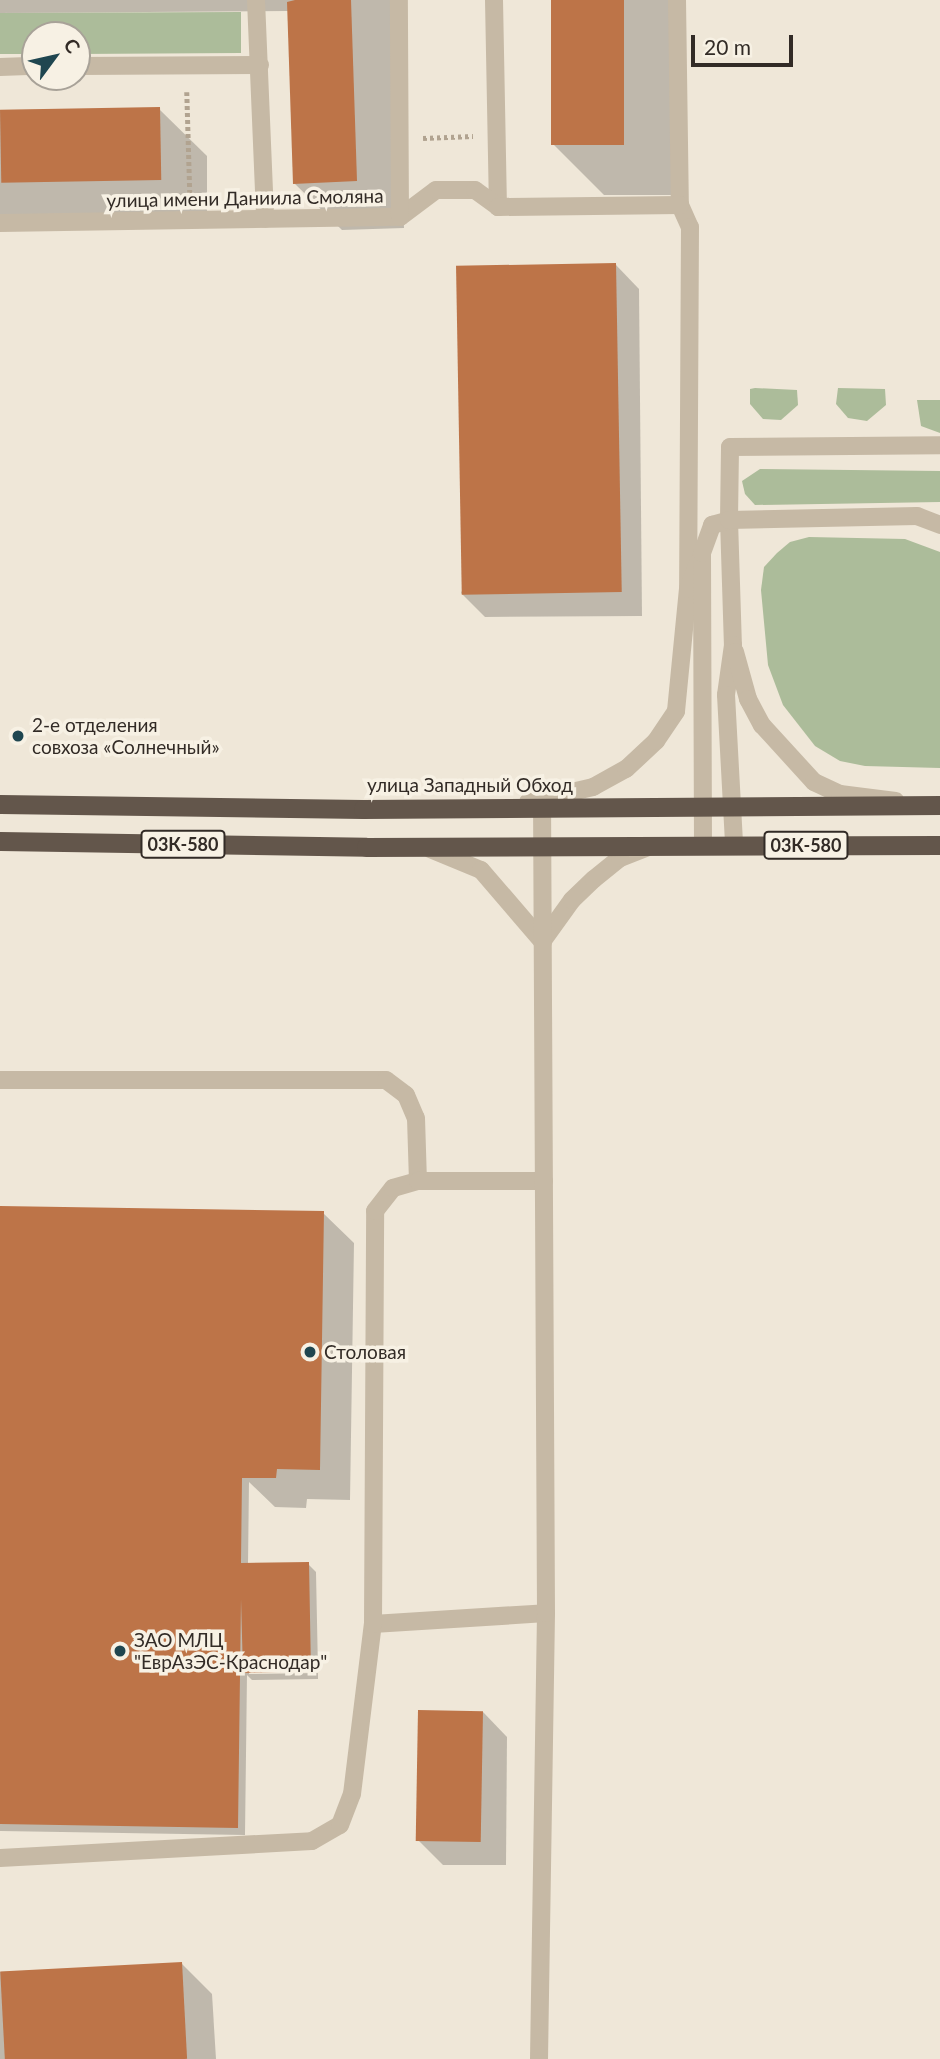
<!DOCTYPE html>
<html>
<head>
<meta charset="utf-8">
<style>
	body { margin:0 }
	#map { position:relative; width:940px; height:2059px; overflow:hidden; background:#efe7d8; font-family:Lato,sans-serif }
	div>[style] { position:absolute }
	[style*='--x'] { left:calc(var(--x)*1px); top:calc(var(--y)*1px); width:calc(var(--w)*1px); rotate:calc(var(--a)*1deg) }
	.green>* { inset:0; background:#acbc9a }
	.shadow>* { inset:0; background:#0003 }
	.building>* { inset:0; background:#bd7448; transform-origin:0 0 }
	.path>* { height:4.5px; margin-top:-2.25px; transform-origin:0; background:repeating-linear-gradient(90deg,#b1a390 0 3.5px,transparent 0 7px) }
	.service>* { height:18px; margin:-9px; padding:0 9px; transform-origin:9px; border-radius:9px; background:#c6b9a5 }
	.minor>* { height:18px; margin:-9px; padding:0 9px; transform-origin:9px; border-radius:9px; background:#c6b9a5 }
	.trunk>* { height:19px; margin:-9.5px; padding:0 9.5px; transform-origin:9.5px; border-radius:9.5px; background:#63564b }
	.dots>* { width:19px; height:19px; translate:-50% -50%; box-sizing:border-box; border:4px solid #f7f1e4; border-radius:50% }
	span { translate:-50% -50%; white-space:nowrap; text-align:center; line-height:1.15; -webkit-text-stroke:7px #f7f1e4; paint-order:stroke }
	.shield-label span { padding:2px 5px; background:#f7f1e4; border:2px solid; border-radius:5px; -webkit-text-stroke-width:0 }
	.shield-label { font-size:18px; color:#322b26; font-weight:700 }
	.street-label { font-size:19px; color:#322b26 }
	.poi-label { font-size:19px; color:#322b26 }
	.left { translate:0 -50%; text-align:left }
	.north { position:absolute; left:21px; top:21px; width:70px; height:70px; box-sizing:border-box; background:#f7f1e4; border:2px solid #a8a298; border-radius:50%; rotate:57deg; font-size:19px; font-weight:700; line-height:28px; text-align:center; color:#322b26 }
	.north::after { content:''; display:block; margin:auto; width:24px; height:32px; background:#1f4650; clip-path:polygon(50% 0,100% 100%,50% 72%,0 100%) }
	.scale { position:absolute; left:691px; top:35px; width:102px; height:32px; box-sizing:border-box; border:4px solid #322b26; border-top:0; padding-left:9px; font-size:21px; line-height:24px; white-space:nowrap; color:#322b26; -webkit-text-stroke:5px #f7f1e4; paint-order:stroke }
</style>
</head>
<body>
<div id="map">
	<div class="green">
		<i style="clip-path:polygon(241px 12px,241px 53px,77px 54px,77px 35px,35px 35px,35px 54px,0 54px,0 13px)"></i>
		<i style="clip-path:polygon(755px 388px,797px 390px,798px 405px,781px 420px,763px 419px,750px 404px,750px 389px)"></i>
		<i style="clip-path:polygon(838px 388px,885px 389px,886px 405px,867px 421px,848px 418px,836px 404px)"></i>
		<i style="clip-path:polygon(917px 400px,940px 400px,940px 433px,921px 426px)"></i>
		<i style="clip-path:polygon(760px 469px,940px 471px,940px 502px,755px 505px,745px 494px,742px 481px)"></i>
		<i style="clip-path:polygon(809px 537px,905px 539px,940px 552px,940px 768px,865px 766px,840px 761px,815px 746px,783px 705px,768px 665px,761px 590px,764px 567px,777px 553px,790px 542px)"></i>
	</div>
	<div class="shadow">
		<i style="clip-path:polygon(0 0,396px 0,404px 228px,342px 230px,294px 183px,289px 11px,0 13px)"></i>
		<i style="clip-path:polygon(553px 0,674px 0,674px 195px,604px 195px,553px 144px)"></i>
		<i style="clip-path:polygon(159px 109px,207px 156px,207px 227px,0 228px,0 110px)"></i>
		<i style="clip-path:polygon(615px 264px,639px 289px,642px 616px,485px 617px,461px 593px)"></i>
		<i style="clip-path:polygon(0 1208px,323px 1213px,354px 1243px,350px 1500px,307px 1499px,306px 1508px,275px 1507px,249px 1482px,248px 1565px,308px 1564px,316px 1572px,318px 1670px,249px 1671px,249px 1674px,318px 1673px,318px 1679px,252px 1680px,247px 1675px,245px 1835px,0 1831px)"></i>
		<i style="clip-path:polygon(483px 1712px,507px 1737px,506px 1865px,443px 1865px,419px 1841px)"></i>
		<i style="clip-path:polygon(182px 1964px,212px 1994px,216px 2059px,0 2059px,0 1972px)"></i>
	</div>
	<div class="building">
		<i style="clip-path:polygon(295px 0,351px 0,357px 181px,293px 184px,287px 2px)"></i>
		<i style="left:551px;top:0;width:73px;height:145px"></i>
		<i style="left:160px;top:107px;width:73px;height:160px;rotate:89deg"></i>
		<i style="left:616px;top:263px;width:329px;height:160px;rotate:89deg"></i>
		<i style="clip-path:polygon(0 1206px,324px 1211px,320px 1470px,277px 1469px,276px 1478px,242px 1478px,241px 1563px,309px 1562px,311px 1671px,243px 1673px,241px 1599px,238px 1828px,0 1824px)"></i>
		<i style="left:418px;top:1710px;width:65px;height:131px;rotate:1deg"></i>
		<i style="left:182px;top:1962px;width:97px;height:182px;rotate:87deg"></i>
	</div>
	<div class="path">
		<i style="--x:187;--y:92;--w:103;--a:88.3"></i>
		<i style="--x:423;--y:138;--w:50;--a:-2.3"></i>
	</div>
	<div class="service">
		<i style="--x:256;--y:0;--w:219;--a:87.6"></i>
		<i style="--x:494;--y:0;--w:207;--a:88.9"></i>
		<i style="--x:677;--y:0;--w:205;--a:89.2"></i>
		<i style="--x:680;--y:205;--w:24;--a:66"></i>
		<i style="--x:690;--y:227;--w:359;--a:90.3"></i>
		<i style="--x:77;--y:66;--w:183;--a:-0.3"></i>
		<i style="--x:0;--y:67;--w:35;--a:-2"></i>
		<i style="--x:400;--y:217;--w:45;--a:-36.9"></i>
		<i style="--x:436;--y:190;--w:39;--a:0"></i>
		<i style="--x:475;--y:190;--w:29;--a:36"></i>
		<i style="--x:498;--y:207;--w:182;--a:-0.6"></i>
		<i style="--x:729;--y:520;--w:73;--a:-89.2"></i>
		<i style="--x:730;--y:447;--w:210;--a:-0.5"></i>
		<i style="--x:0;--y:1080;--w:386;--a:0"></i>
		<i style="--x:386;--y:1080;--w:25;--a:37"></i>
		<i style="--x:406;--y:1095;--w:25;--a:67"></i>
		<i style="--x:416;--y:1118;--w:63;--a:88.2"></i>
		<i style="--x:373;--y:1624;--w:173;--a:-3.6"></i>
		<i style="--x:0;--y:1858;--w:312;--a:-3.1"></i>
		<i style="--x:312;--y:1841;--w:32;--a:-30"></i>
		<i style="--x:340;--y:1825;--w:33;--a:-69"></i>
		<i style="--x:352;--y:1794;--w:171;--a:-83"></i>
		<i style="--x:373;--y:1624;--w:413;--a:-89.7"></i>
		<i style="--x:375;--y:1211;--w:29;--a:-52"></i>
		<i style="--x:393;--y:1188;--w:26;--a:-16"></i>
		<i style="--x:418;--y:1181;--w:126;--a:0"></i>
	</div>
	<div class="minor">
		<i style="--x:0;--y:223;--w:400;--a:-0.9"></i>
		<i style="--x:400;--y:217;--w:217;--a:-90.3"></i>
		<i style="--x:729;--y:520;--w:125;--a:88.2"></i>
		<i style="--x:733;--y:645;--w:50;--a:98"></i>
		<i style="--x:726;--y:695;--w:149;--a:86.9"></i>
		<i style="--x:735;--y:652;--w:49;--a:74.5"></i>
		<i style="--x:748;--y:699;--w:30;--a:62"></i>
		<i style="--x:762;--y:725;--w:77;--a:47.6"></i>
		<i style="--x:814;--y:782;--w:29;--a:25"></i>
		<i style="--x:840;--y:794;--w:56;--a:7.1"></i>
		<i style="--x:528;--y:802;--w:67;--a:-13"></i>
		<i style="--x:593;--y:787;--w:38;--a:-29"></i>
		<i style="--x:626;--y:769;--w:41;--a:-43"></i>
		<i style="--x:656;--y:741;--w:36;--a:-56"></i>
		<i style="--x:676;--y:711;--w:123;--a:-84.4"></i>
		<i style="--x:688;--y:589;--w:28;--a:-69"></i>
		<i style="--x:703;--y:844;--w:291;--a:-90.2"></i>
		<i style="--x:702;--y:553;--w:30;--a:-70"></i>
		<i style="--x:712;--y:525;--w:18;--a:-16"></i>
		<i style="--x:729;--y:520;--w:188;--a:-1.2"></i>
		<i style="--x:917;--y:516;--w:25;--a:21"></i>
		<i style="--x:430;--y:849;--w:55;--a:22.4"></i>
		<i style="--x:481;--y:870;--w:95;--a:49.3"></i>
		<i style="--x:544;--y:939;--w:48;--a:-54.3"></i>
		<i style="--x:572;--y:900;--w:30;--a:-44"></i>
		<i style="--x:594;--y:879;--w:33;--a:-39"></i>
		<i style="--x:620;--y:858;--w:28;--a:-21"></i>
		<i style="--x:539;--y:2059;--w:446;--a:-89.1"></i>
		<i style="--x:546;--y:1613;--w:805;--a:-90.28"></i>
	</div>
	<div class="trunk">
		<i style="--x:0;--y:804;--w:363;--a:0.8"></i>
		<i style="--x:363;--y:809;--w:577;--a:-0.4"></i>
		<i style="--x:0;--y:841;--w:366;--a:0.9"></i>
		<i style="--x:366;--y:847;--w:574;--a:-0.2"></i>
	</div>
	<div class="dots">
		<i style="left:18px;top:736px;background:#1f4650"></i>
		<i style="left:310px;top:1352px;background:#1f4650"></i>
		<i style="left:120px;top:1651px;background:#1f4650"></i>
	</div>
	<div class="shield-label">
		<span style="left:183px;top:844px">03К-580</span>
		<span style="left:806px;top:845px">03К-580</span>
	</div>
	<div class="street-label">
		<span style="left:245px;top:198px;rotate:-1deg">улица имени Даниила Смоляна</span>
		<span style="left:470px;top:785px">улица Западный Обход</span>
	</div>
	<div class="poi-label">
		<span class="left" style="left:32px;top:736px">2-е отделения<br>совхоза «Солнечный»</span>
		<span class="left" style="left:324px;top:1352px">Столовая</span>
		<span class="left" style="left:134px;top:1651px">ЗАО МЛЦ<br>"ЕврАзЭС-Краснодар"</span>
	</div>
	<div class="north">С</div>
	<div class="scale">20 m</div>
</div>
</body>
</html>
